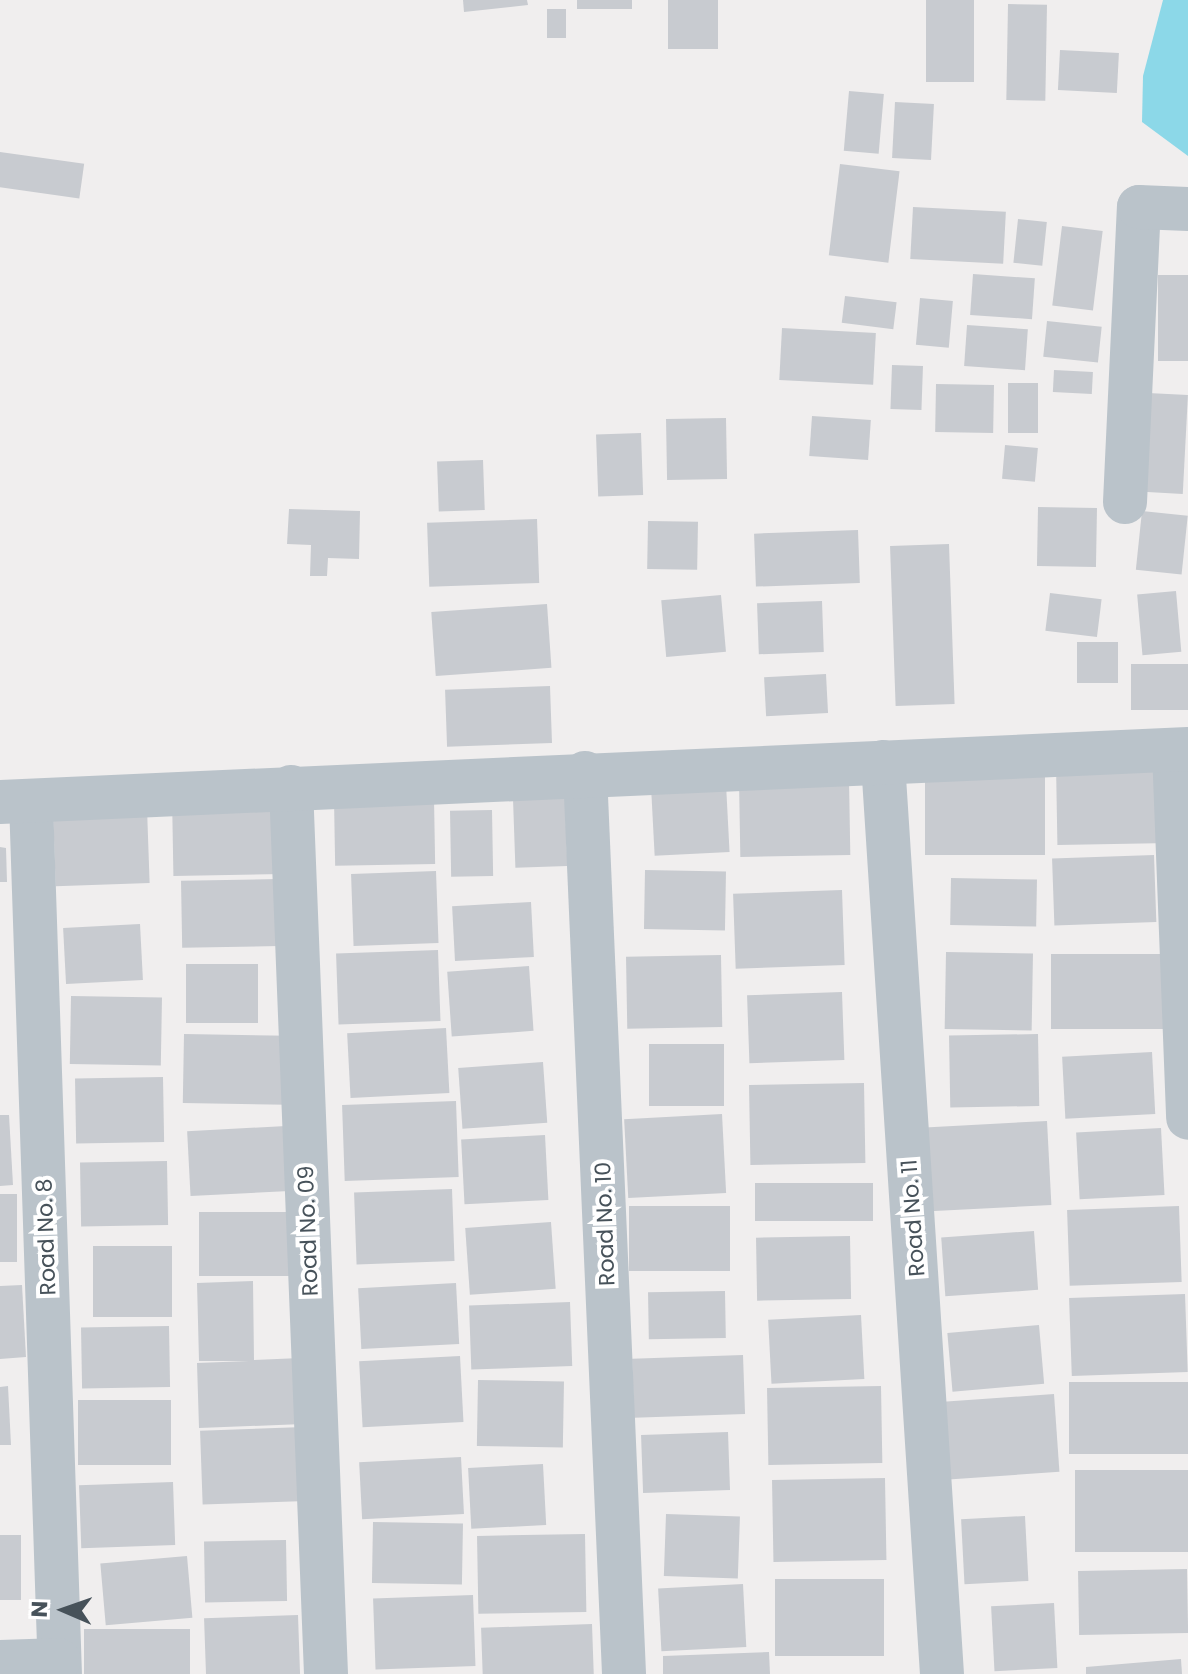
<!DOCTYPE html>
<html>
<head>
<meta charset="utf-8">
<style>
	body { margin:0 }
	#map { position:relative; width:1188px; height:1674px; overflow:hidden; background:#f0eeee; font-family:Poppins,sans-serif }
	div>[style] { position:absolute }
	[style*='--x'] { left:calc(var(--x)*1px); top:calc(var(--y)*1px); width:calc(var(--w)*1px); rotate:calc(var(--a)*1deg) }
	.water>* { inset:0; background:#8cd8e8 }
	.building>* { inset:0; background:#c8cbd0; transform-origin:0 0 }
	.minor>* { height:44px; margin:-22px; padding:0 22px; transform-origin:22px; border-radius:22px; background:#bac3ca }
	span { translate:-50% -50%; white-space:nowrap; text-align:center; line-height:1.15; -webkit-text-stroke:8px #fff; paint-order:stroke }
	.street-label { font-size:22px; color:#47525a }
	.north { position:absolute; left:24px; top:1570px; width:80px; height:80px; -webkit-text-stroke:6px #fff; paint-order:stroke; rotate:272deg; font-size:22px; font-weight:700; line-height:32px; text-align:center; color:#47525a }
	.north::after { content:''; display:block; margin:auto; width:28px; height:36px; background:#47525a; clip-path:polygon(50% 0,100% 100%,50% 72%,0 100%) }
</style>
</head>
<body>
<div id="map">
	<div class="water">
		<i style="clip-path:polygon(1163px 0,1188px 0,1188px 156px,1142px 122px,1143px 76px)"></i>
	</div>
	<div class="building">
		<i style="clip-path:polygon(463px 0,527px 0,528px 5px,464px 12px)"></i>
		<i style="left:577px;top:0;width:55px;height:9px"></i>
		<i style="left:668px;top:0;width:50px;height:49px"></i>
		<i style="left:926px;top:0;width:48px;height:82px"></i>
		<i style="left:1008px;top:4px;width:39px;height:96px;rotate:1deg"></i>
		<i style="left:547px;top:9px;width:19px;height:29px"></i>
		<i style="left:1060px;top:50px;width:59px;height:40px;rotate:3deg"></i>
		<i style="left:849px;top:91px;width:35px;height:60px;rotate:5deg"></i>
		<i style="left:895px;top:102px;width:39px;height:56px;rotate:3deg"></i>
		<i style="left:0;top:152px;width:85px;height:35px;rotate:8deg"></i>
		<i style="left:840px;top:164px;width:60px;height:92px;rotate:7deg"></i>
		<i style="left:913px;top:207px;width:93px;height:52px;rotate:3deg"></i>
		<i style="left:1018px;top:219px;width:29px;height:44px;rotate:6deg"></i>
		<i style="left:1062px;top:226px;width:41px;height:80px;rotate:7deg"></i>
		<i style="left:973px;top:274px;width:62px;height:41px;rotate:4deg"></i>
		<i style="left:1158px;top:275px;width:30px;height:86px"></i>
		<i style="left:845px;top:296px;width:52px;height:27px;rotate:7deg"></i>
		<i style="left:920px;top:298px;width:33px;height:47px;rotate:5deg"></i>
		<i style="left:1047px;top:321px;width:55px;height:36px;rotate:6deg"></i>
		<i style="left:967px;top:325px;width:61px;height:41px;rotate:4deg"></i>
		<i style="left:782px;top:328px;width:94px;height:52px;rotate:3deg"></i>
		<i style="left:892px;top:365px;width:31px;height:44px;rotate:2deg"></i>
		<i style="left:1054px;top:370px;width:39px;height:22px;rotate:3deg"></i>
		<i style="left:1008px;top:383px;width:30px;height:50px"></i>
		<i style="left:936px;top:384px;width:58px;height:48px;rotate:1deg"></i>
		<i style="left:1148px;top:393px;width:40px;height:99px;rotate:3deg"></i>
		<i style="left:812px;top:416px;width:59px;height:40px;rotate:4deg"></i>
		<i style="left:726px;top:418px;width:61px;height:60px;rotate:89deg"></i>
		<i style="left:641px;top:433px;width:62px;height:45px;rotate:88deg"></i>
		<i style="left:1005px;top:445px;width:33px;height:34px;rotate:5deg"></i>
		<i style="left:483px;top:460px;width:50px;height:46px;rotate:88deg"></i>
		<i style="left:1038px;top:507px;width:59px;height:59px;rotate:1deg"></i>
		<i style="clip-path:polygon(289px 509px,360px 511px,359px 559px,328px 558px,327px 576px,310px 576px,311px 545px,287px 544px)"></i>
		<i style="left:1142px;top:511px;width:46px;height:59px;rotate:6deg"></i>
		<i style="left:537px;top:519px;width:64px;height:110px;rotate:88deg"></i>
		<i style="left:648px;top:521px;width:50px;height:48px;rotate:1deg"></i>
		<i style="left:858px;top:530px;width:53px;height:104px;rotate:88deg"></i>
		<i style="left:949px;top:544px;width:160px;height:59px;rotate:88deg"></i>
		<i style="left:1176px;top:591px;width:61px;height:39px;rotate:85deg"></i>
		<i style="left:1050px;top:593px;width:52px;height:38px;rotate:7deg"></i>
		<i style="left:721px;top:595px;width:57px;height:60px;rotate:85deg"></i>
		<i style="left:822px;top:601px;width:51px;height:65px;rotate:88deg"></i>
		<i style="left:547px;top:604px;width:64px;height:116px;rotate:86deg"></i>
		<i style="left:1077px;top:642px;width:41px;height:41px"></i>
		<i style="left:1188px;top:664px;width:46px;height:57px;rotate:90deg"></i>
		<i style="left:826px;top:674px;width:39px;height:62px;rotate:87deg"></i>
		<i style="left:550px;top:686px;width:57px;height:105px;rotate:88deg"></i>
		<i style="left:1169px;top:763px;width:80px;height:113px;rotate:89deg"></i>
		<i style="left:925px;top:773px;width:120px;height:82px"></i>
		<i style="left:849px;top:779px;width:76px;height:110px;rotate:89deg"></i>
		<i style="left:726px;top:784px;width:68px;height:75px;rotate:87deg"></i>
		<i style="left:281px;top:794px;width:80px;height:109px;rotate:89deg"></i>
		<i style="left:434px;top:798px;width:66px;height:100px;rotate:89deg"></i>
		<i style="left:565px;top:798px;width:68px;height:52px;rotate:88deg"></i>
		<i style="left:147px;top:808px;width:75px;height:94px;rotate:88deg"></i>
		<i style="left:492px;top:810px;width:66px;height:42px;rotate:89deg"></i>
		<i style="clip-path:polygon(0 847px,6px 848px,7px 882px,0 882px)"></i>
		<i style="left:1154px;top:855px;width:67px;height:102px;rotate:88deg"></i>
		<i style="left:645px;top:870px;width:81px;height:59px;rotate:1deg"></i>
		<i style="left:436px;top:871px;width:72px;height:85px;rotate:88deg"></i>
		<i style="left:951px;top:878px;width:86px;height:47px;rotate:1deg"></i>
		<i style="left:278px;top:879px;width:67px;height:97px;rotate:89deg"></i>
		<i style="left:842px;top:890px;width:75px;height:109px;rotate:88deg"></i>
		<i style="left:531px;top:902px;width:55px;height:79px;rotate:87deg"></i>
		<i style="left:140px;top:924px;width:56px;height:77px;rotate:87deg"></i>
		<i style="left:438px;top:950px;width:71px;height:102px;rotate:88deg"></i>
		<i style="left:946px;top:952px;width:87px;height:77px;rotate:1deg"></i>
		<i style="left:1051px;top:954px;width:117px;height:75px"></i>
		<i style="left:721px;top:955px;width:72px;height:95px;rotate:89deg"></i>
		<i style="left:186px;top:964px;width:72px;height:59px"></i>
		<i style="left:529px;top:966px;width:65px;height:82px;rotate:86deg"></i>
		<i style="left:842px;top:992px;width:68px;height:95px;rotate:88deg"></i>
		<i style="left:71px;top:996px;width:91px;height:68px;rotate:1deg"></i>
		<i style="left:446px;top:1028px;width:65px;height:99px;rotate:87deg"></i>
		<i style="left:184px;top:1034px;width:104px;height:69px;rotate:1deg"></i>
		<i style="left:1038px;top:1034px;width:72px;height:89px;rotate:89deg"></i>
		<i style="left:649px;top:1044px;width:75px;height:62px"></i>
		<i style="left:1152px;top:1052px;width:62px;height:90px;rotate:87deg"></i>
		<i style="left:543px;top:1062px;width:61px;height:85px;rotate:86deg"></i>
		<i style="left:163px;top:1077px;width:65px;height:88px;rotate:89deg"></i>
		<i style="left:864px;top:1083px;width:80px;height:115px;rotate:89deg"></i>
		<i style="left:456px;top:1101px;width:76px;height:114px;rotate:88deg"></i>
		<i style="left:722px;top:1114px;width:79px;height:98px;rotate:87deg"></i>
		<i style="clip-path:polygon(0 1115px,9px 1115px,13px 1185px,0 1186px)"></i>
		<i style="left:1047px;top:1121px;width:84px;height:122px;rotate:87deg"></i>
		<i style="left:286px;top:1126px;width:65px;height:99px;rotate:87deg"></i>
		<i style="left:1161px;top:1128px;width:67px;height:85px;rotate:87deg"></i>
		<i style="left:545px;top:1135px;width:65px;height:84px;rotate:87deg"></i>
		<i style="left:167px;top:1161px;width:64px;height:87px;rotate:89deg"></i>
		<i style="left:873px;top:1183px;width:38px;height:118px;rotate:90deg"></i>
		<i style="left:452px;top:1189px;width:72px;height:98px;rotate:88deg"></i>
		<i style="left:0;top:1194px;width:17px;height:68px"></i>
		<i style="left:629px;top:1206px;width:101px;height:65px"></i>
		<i style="left:1179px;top:1206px;width:76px;height:112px;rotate:88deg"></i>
		<i style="left:290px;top:1212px;width:64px;height:91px;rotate:90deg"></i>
		<i style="left:551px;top:1222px;width:67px;height:86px;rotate:86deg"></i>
		<i style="left:1034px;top:1231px;width:59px;height:93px;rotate:86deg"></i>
		<i style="left:850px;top:1236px;width:63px;height:94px;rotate:89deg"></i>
		<i style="left:172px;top:1246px;width:71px;height:79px;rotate:90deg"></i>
		<i style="clip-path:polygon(253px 1281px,254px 1360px,300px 1358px,303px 1424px,199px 1428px,197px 1363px,249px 1361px,199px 1361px,197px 1283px)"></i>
		<i style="left:456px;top:1283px;width:61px;height:98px;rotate:87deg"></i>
		<i style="clip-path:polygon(22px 1285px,26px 1357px,0 1359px,0 1286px)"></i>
		<i style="left:725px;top:1291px;width:47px;height:77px;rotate:89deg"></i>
		<i style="left:1185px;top:1294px;width:78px;height:116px;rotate:88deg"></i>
		<i style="left:570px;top:1302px;width:64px;height:101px;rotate:88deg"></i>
		<i style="left:861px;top:1315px;width:64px;height:93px;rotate:87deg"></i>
		<i style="left:1039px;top:1325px;width:59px;height:92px;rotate:85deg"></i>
		<i style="left:169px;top:1326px;width:61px;height:88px;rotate:89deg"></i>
		<i style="left:743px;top:1355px;width:59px;height:111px;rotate:88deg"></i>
		<i style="left:460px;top:1356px;width:66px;height:101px;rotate:87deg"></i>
		<i style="left:478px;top:1380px;width:86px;height:66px;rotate:1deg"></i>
		<i style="left:1188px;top:1382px;width:72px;height:119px;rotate:90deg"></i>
		<i style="clip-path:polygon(8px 1386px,11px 1445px,0 1445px,0 1387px)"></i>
		<i style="left:881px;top:1386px;width:77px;height:114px;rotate:89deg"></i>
		<i style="left:1054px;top:1394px;width:78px;height:111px;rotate:86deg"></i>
		<i style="left:171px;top:1400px;width:65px;height:93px;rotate:90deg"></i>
		<i style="left:304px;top:1427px;width:74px;height:104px;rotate:88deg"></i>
		<i style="left:728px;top:1432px;width:58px;height:87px;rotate:88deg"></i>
		<i style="left:461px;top:1457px;width:57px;height:102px;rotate:87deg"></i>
		<i style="left:543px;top:1464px;width:61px;height:75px;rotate:87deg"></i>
		<i style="left:1188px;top:1470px;width:82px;height:113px;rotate:90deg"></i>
		<i style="left:885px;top:1478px;width:82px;height:113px;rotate:89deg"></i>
		<i style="left:173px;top:1482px;width:63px;height:94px;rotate:88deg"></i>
		<i style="left:666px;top:1514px;width:74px;height:62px;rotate:2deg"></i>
		<i style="left:1025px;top:1516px;width:65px;height:64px;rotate:87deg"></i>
		<i style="left:373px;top:1522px;width:90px;height:61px;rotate:1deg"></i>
		<i style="left:585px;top:1534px;width:78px;height:108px;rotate:89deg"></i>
		<i style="left:0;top:1535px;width:21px;height:65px"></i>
		<i style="left:286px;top:1540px;width:61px;height:82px;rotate:89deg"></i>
		<i style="left:187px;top:1556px;width:62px;height:87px;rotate:85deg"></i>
		<i style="left:1187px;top:1569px;width:64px;height:109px;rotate:89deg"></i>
		<i style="left:775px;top:1579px;width:109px;height:77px"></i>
		<i style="left:743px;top:1584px;width:63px;height:85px;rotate:87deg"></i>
		<i style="left:473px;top:1595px;width:71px;height:100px;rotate:88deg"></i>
		<i style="left:1054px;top:1603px;width:65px;height:63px;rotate:87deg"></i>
		<i style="left:298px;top:1615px;width:59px;height:94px;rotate:88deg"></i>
		<i style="left:592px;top:1624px;width:50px;height:111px;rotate:88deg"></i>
		<i style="left:190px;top:1629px;width:45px;height:106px;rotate:90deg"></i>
		<i style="clip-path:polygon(769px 1652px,770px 1674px,663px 1674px,663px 1656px)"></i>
		<i style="clip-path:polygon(1181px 1659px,1182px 1674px,1086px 1674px,1086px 1667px)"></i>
	</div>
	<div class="minor">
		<i style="--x:1125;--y:502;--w:295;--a:-87.3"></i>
		<i style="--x:1139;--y:207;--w:49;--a:2.3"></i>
		<i style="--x:1174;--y:750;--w:368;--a:87.8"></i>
		<i style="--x:883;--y:762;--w:914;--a:86.3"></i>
		<i style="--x:585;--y:773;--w:902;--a:87.52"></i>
		<i style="--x:291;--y:787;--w:888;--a:87.74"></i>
		<i style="--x:31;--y:801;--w:873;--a:88.1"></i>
		<i style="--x:0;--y:802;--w:1189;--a:-2.55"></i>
		<i style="--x:0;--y:1662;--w:59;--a:-1.9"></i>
	</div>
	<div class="street-label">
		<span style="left:913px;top:1218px;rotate:-94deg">Road No. 11</span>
		<span style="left:605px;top:1224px;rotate:-92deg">Road No. 10</span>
		<span style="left:308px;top:1231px;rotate:-92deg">Road No. 09</span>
		<span style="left:46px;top:1237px;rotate:-92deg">Road No. 8</span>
	</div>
	<div class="north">N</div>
</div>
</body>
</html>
